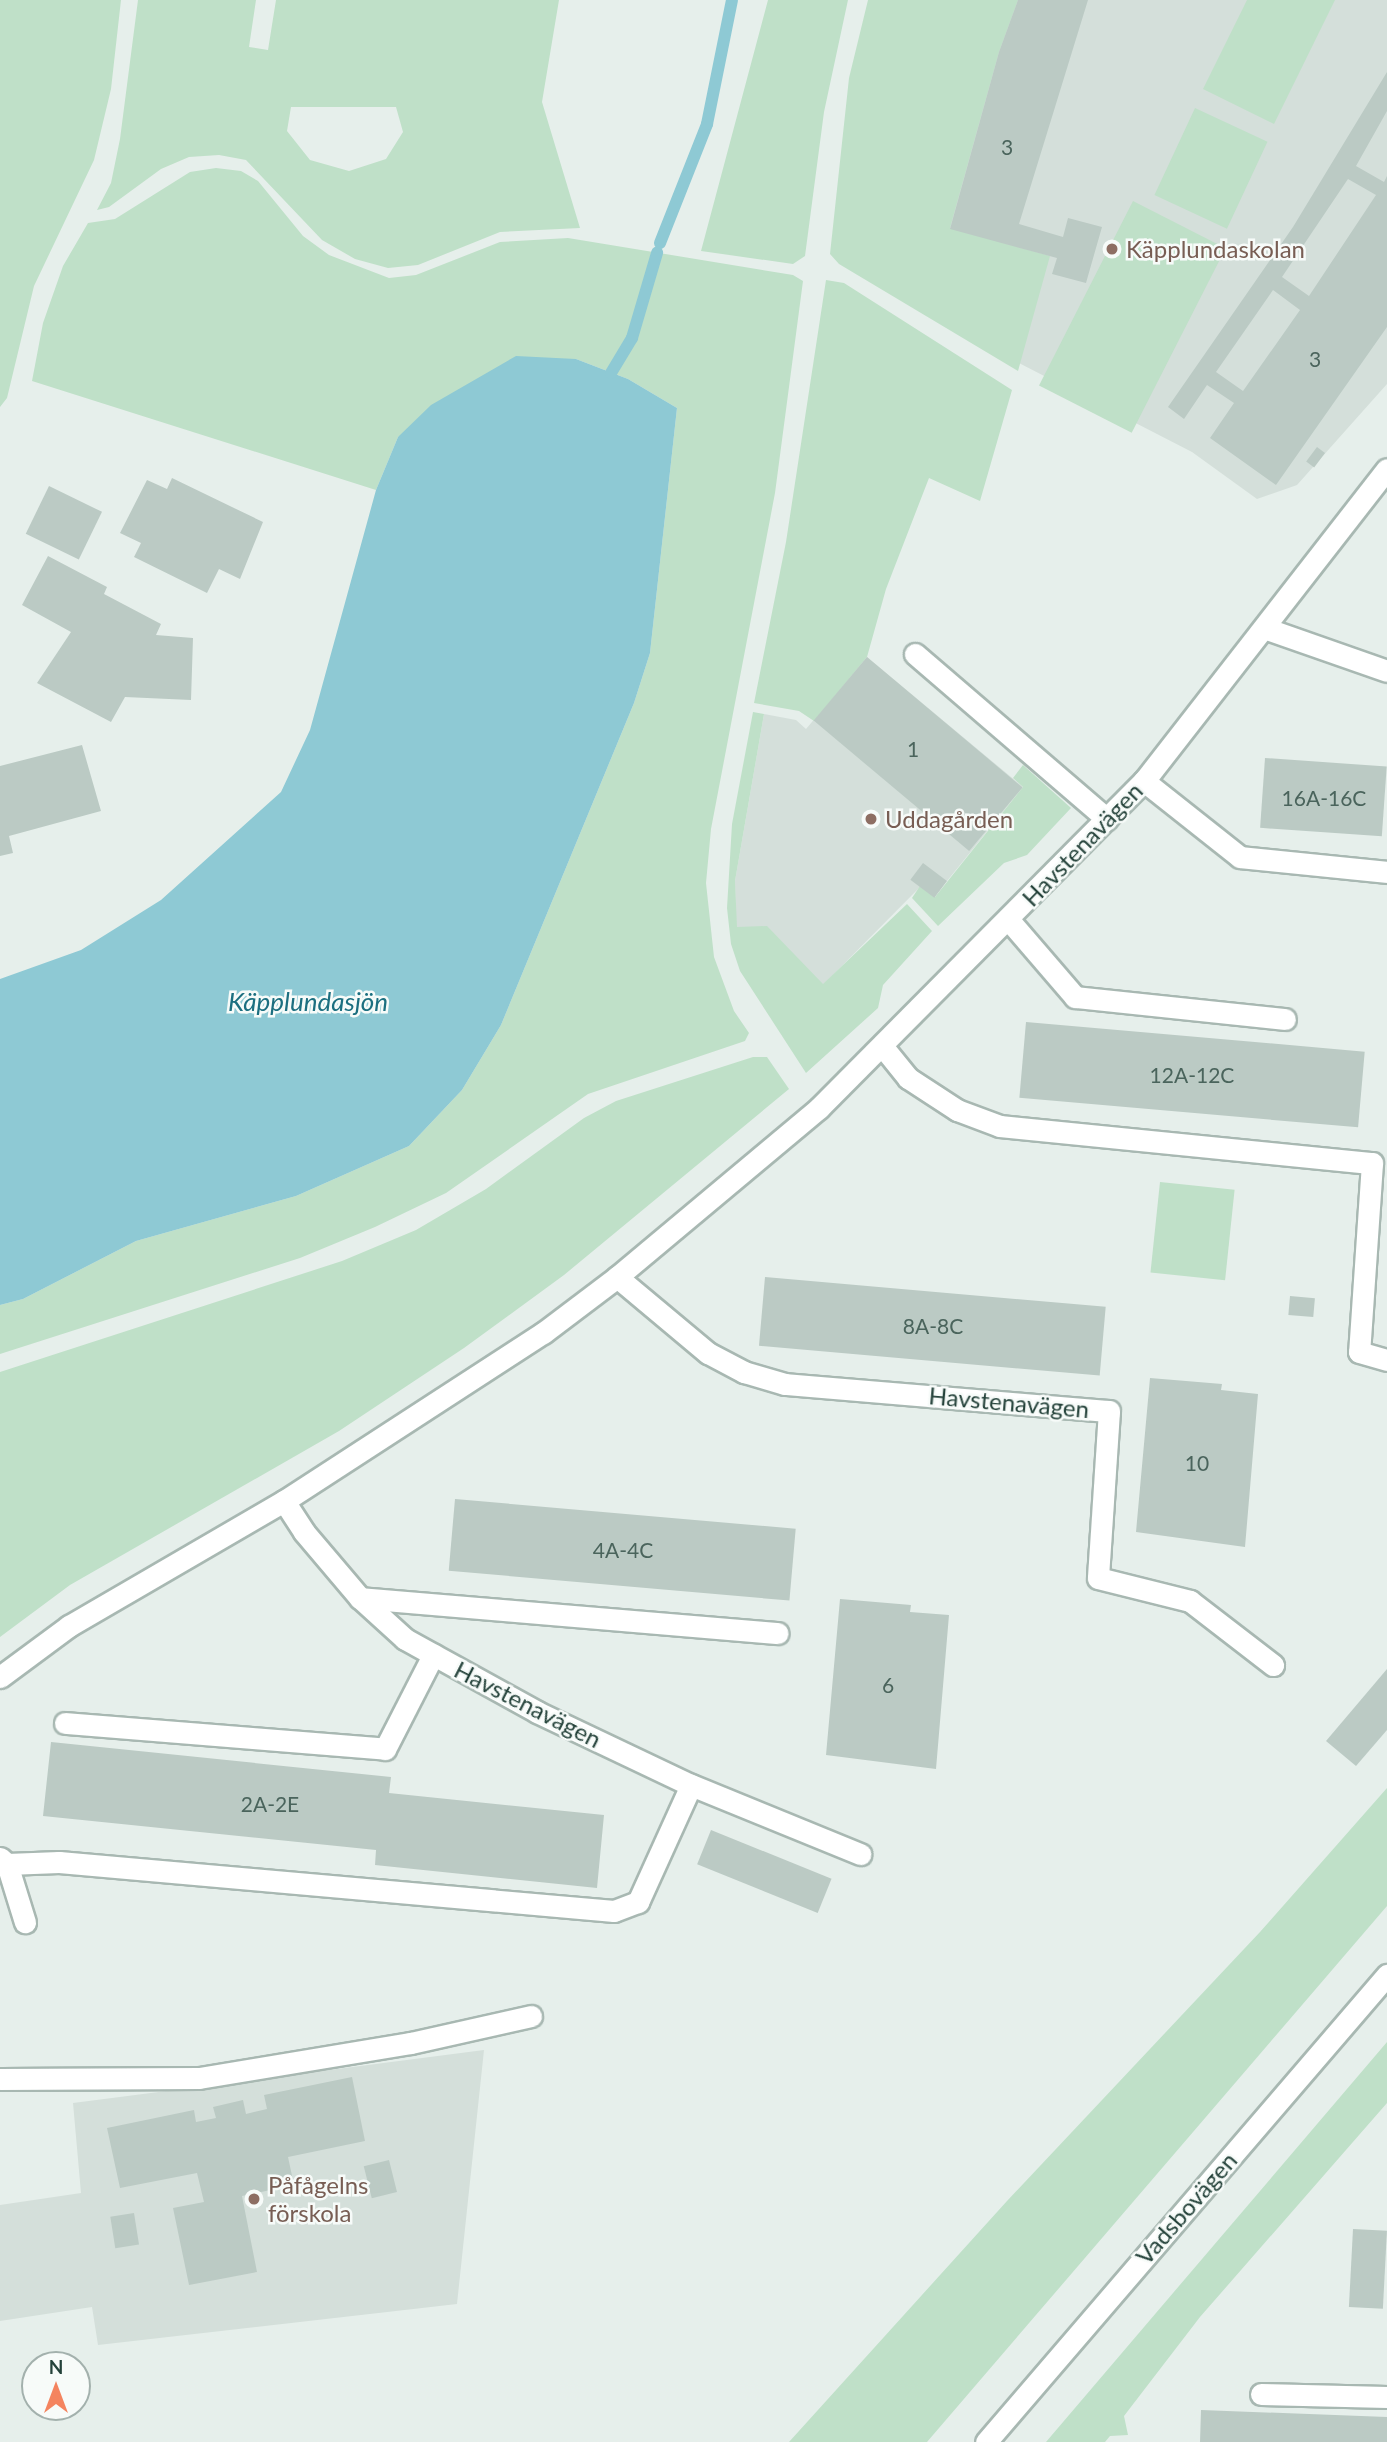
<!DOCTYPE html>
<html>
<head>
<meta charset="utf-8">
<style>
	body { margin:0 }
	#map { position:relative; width:1387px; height:2442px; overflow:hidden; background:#e6efeb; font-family:Lato,sans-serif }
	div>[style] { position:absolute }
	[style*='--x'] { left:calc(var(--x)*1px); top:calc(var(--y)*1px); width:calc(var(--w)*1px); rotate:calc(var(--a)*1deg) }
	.built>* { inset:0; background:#d4dfda }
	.green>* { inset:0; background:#bfe0c8; transform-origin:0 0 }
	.water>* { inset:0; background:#8ec9d4 }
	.stream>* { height:12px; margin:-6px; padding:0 6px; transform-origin:6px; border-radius:6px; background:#8ec9d4 }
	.building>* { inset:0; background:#bbcac4; transform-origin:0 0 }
	.roads { filter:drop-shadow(2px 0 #a8b8b2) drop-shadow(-2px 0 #a8b8b2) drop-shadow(0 2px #a8b8b2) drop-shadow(0 -2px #a8b8b2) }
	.service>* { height:21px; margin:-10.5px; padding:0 10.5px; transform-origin:10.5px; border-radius:10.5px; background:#fff }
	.minor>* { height:21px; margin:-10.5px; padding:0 10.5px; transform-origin:10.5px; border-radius:10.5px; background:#fff }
	.secondary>* { height:21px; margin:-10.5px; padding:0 10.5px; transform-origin:10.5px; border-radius:10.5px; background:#fff }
	.dots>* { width:19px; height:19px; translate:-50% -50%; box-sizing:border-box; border:4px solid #f7fbf9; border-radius:50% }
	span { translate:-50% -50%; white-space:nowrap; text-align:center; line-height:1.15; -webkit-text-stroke:5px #f7fbf9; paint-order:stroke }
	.number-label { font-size:21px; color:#4a645c }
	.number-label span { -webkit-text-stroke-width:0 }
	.education-label { font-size:24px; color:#785e54 }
	.left { translate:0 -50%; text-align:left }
	.street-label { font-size:24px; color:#24423a }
	.water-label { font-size:26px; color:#1c6f80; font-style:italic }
	.north { position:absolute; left:21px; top:2351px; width:70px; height:70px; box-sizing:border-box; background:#f7fbf9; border:2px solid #a3b1ad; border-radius:50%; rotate:0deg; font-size:19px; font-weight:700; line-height:28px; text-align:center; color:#24423a }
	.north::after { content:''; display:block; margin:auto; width:24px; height:32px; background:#f4845f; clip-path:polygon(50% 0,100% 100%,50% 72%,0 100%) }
</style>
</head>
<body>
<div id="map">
	<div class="built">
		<i style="clip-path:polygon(872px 0,1387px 0,1387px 384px,1297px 485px,1257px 499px,1192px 452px,1007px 357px,846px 129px)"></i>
		<i style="clip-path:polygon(867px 657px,1023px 787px,934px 897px,920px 887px,823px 985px,767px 927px,736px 927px,735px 881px,764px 714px,796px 720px,806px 729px)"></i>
		<i style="clip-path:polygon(484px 2050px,457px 2304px,98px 2345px,92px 2307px,0 2321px,0 2205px,81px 2193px,73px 2103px)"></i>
	</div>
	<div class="green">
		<i style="clip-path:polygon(0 0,121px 0,111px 89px,94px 160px,34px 286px,7px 398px,0 407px)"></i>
		<i style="clip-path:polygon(evenodd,138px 0,256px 0,249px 47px,268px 50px,276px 0,559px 0,542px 102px,580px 228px,500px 232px,418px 265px,388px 268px,355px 259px,322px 240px,246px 160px,219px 155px,189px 157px,161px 169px,109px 207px,97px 210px,111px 183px,120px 139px,138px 0,396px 107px,403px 132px,386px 159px,349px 171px,310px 160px,287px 131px,291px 107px,396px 107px)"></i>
		<i style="clip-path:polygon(768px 0,848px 0,824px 112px,805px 256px,793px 264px,701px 251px)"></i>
		<i style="clip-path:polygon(868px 0,1018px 0,999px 52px,950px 228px,1050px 256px,1018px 371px,839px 264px,830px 254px,849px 78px)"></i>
		<i style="clip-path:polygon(1247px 0,1335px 0,1274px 124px,1203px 89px)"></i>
		<i style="left:1195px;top:108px;width:80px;height:96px;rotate:25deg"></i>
		<i style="clip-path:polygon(216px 168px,241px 171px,258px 181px,303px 236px,329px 255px,389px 278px,416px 275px,500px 242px,568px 238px,793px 275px,803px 281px,775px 493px,711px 829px,706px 883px,714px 957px,734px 1011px,749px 1033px,745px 1041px,588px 1094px,446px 1193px,375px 1227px,300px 1258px,0 1354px,0 1305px,23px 1299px,136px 1241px,296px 1196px,409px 1146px,462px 1090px,501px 1025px,634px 703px,650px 653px,677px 408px,628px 379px,576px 359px,398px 437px,376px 490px,32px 381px,43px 323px,63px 266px,88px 223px,115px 219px,190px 172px)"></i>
		<i style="left:1133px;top:201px;width:104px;height:207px;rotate:27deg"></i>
		<i style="clip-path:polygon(826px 280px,844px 283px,1012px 390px,980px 501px,929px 478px,886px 589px,867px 657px,814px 721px,799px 711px,754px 703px,786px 542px)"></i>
		<i style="clip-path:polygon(753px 712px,764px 714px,735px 881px,737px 927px,767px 926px,823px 984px,907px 904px,932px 931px,883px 985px,878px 1008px,806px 1073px,740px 971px,731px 944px,727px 908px,732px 824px)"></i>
		<i style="clip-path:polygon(1023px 765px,1071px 808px,1027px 855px,1004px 863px,938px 926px,912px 898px,920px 886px,935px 897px,1023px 787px,1013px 778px)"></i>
		<i style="clip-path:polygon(753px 1057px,767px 1057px,789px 1089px,564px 1275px,464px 1348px,339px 1431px,70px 1585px,0 1637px,0 1372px,342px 1261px,416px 1230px,486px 1189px,584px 1118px,616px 1101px)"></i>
		<i style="left:1160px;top:1182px;width:75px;height:91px;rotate:6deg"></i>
		<i style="clip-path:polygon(1387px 1788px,1387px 1906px,927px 2442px,789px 2442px,1007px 2201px,1260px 1932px)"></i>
		<i style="clip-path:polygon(1387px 2042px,1387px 2103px,1200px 2317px,1124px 2416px,1128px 2435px,1110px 2436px,1105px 2442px,1046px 2442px)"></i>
	</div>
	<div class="water">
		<i style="clip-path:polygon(516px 356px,576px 359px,628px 379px,677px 408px,650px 653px,634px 703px,501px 1025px,462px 1090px,409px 1146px,296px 1196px,136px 1241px,23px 1299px,0 1305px,0 979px,81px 950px,161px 900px,281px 792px,310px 730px,376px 490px,398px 437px,431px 405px)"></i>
	</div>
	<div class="stream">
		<i style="--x:660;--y:243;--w:128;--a:-68.4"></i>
		<i style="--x:707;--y:124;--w:126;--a:-78.6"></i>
		<i style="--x:611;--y:373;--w:41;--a:-59"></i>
		<i style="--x:632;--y:338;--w:89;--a:-73.6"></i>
	</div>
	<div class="building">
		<i style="clip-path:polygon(1018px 0,1088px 0,1019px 224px,1063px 237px,1068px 218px,1102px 227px,1086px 283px,1052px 274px,1057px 258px,950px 229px,999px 52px)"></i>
		<i style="clip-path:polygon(evenodd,1387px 72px,1387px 111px,1356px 166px,1384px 182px,1387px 176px,1387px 327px,1276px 485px,1210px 438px,1234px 403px,1207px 385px,1184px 419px,1168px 407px,1293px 227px,1387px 72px,1348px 179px,1376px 195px,1309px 296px,1282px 277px,1348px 179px,1387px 72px,1273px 290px,1300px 310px,1243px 391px,1216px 372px,1273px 290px)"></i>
		<i style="left:1317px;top:447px;width:10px;height:18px;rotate:37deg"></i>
		<i style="clip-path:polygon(172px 478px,263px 522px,240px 579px,219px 569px,207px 593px,134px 557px,141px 543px,120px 533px,147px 480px,167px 489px)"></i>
		<i style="left:49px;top:486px;width:59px;height:53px;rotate:26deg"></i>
		<i style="clip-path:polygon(48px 556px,107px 587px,104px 594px,161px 624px,156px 635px,193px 638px,191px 700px,125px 697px,111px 722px,37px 683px,71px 632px,22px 605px)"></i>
		<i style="left:867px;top:657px;width:203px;height:83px;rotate:40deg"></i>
		<i style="clip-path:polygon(82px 745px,101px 811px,9px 836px,13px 853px,0 856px,0 766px)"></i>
		<i style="left:1265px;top:758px;width:122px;height:70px;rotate:4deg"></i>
		<i style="left:923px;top:863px;width:30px;height:21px;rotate:37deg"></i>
		<i style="left:1026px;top:1022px;width:340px;height:76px;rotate:5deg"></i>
		<i style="left:765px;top:1277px;width:342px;height:69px;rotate:5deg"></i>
		<i style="left:1290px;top:1296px;width:25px;height:19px;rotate:5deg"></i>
		<i style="clip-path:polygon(1150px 1378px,1222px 1384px,1221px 1390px,1258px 1394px,1245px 1547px,1136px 1532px)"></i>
		<i style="left:455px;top:1499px;width:342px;height:72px;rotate:5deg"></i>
		<i style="clip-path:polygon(840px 1599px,911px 1605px,910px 1612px,949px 1615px,936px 1769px,826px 1755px)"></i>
		<i style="clip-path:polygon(1387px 1669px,1387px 1730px,1356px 1766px,1326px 1741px)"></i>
		<i style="clip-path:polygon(51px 1742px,391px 1777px,389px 1793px,604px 1815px,597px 1888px,375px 1865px,376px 1850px,43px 1816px)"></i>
		<i style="left:711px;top:1830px;width:130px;height:37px;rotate:22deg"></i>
		<i style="clip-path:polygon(352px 2077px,365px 2141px,288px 2157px,294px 2185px,242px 2196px,257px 2272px,189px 2285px,173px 2208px,204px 2202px,197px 2173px,120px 2188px,107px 2128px,194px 2110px,196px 2122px,216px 2118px,213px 2107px,243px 2100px,246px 2114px,267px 2109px,264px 2095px)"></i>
		<i style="left:389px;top:2160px;width:33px;height:26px;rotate:76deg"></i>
		<i style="left:134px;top:2213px;width:32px;height:24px;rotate:81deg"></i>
		<i style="left:1353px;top:2229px;width:34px;height:78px;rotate:3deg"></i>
		<i style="clip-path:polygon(1201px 2410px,1387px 2417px,1387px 2442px,1200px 2442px)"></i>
	</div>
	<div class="roads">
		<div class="service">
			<i style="--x:915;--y:654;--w:253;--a:40.7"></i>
			<i style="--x:1144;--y:781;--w:122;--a:38.4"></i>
			<i style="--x:1240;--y:857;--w:148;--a:5.8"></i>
			<i style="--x:1008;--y:919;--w:103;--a:49.3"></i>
			<i style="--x:1075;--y:997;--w:211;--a:6"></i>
			<i style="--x:883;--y:1047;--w:40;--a:51"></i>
			<i style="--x:908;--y:1078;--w:59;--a:33.1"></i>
			<i style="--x:957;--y:1110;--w:46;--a:20.4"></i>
			<i style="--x:1000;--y:1126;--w:374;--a:5.7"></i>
			<i style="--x:1372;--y:1163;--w:189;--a:93.9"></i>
			<i style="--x:1359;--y:1352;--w:29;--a:16"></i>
			<i style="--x:617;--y:1277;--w:119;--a:39.9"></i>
			<i style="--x:708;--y:1353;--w:41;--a:27.8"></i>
			<i style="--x:744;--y:1372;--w:43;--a:16.3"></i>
			<i style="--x:785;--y:1384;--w:325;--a:4.8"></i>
			<i style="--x:1109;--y:1411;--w:167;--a:93.8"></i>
			<i style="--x:1098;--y:1578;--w:95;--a:14"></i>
			<i style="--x:1190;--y:1601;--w:105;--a:37.6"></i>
			<i style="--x:360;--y:1598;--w:419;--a:4.8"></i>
			<i style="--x:65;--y:1723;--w:321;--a:4.6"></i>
			<i style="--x:385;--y:1749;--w:106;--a:-62.9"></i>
			<i style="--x:0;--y:1858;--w:9;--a:41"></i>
			<i style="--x:7;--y:1864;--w:61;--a:72.8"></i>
			<i style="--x:7;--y:1864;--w:52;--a:-2.2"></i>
			<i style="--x:59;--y:1862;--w:557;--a:5.05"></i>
			<i style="--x:614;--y:1911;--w:26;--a:-21"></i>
			<i style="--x:638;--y:1902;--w:128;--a:-65.6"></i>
			<i style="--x:0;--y:2079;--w:199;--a:-0.3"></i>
			<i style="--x:199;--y:2078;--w:215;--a:-9.4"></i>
			<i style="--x:411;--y:2043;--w:123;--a:-12.7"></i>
			<i style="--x:1261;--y:2394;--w:126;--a:1.4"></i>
		</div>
		<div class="minor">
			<i style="--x:1267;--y:629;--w:127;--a:19.3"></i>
			<i style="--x:284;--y:1501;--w:37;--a:57"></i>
			<i style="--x:304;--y:1532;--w:87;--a:49.7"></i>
			<i style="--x:360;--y:1598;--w:61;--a:42.3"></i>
			<i style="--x:405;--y:1639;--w:151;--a:28.9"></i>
			<i style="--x:537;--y:1712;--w:170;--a:25.4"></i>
			<i style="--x:691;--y:1785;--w:183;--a:22.2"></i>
			<i style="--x:0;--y:1677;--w:86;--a:-36.5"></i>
			<i style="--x:69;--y:1626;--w:249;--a:-30.2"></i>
			<i style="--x:284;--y:1501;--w:309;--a:-33"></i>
			<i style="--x:543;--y:1333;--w:93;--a:-37.1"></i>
			<i style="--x:617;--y:1277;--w:263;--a:-39.9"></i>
			<i style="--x:819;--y:1108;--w:461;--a:-45.2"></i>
			<i style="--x:1144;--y:781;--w:395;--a:-52.1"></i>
		</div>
		<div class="secondary">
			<i style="--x:986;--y:2442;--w:616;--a:-49.35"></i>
		</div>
	</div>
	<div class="dots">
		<i style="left:1112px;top:249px;background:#8d6e63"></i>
		<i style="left:871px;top:819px;background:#8d6e63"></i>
		<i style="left:254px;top:2199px;background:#8d6e63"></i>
	</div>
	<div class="number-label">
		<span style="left:1007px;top:147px">3</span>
		<span style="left:1315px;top:359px">3</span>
		<span style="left:913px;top:749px">1</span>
		<span style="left:1324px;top:798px">16A-16C</span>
		<span style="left:1192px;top:1075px">12A-12C</span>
		<span style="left:933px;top:1326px">8A-8C</span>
		<span style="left:1197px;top:1463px">10</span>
		<span style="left:623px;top:1550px">4A-4C</span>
		<span style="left:888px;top:1685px">6</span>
		<span style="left:270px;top:1804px">2A-2E</span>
	</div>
	<div class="education-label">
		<span class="left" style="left:1126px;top:249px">Käpplundaskolan</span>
		<span class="left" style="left:885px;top:819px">Uddagården</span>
		<span class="left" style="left:268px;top:2199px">Påfågelns<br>förskola</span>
	</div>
	<div class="street-label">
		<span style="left:1082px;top:844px;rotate:-46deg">Havstenavägen</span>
		<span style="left:1009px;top:1402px;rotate:5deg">Havstenavägen</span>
		<span style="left:528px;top:1704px;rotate:27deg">Havstenavägen</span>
		<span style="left:1186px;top:2208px;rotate:-49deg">Vadsbovägen</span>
	</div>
	<div class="water-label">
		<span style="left:308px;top:1002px">Käpplundasjön</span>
	</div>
	<div class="north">N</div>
</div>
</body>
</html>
